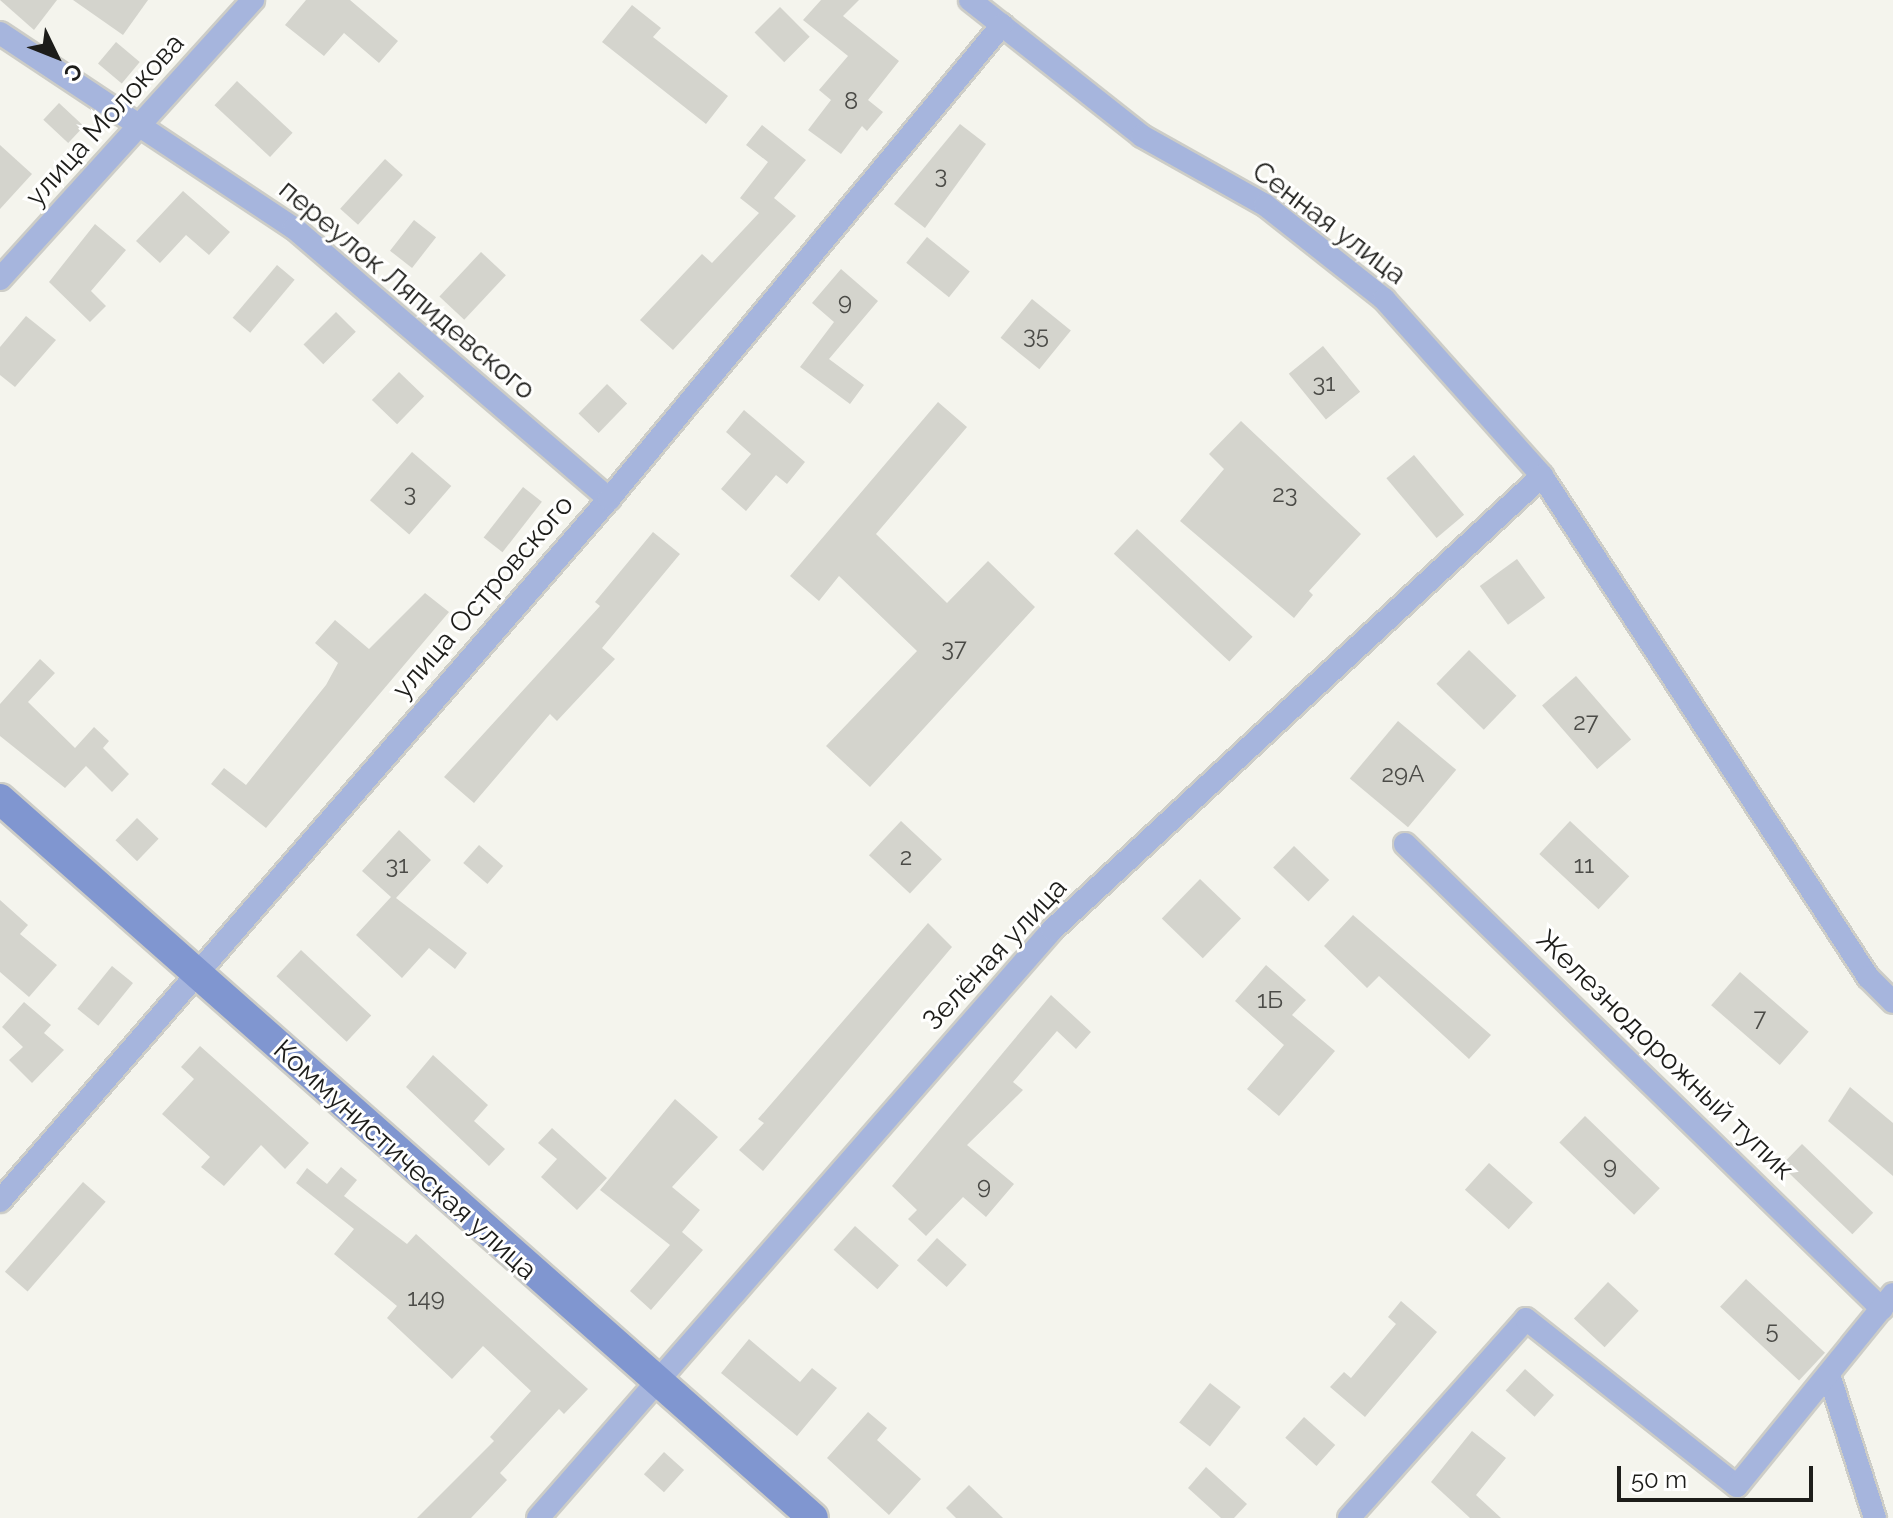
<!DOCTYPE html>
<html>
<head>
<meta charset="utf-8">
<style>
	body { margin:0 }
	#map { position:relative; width:1893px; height:1518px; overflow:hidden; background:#f4f4ed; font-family:Raleway,sans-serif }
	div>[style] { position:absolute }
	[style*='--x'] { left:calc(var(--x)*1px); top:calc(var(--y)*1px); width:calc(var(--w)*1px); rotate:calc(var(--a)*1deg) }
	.building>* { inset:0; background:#d4d4cd; transform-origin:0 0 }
	.roads { filter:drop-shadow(2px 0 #cdcdc7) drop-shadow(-2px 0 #cdcdc7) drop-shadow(0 2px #cdcdc7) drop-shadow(0 -2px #cdcdc7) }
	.street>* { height:22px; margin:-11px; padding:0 11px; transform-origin:11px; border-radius:11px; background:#a6b5dd }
	.secondary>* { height:30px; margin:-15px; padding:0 15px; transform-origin:15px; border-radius:15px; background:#8096d0 }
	span { translate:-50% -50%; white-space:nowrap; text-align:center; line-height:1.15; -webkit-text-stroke:6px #fffffe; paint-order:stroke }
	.number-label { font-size:24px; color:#4b4b47 }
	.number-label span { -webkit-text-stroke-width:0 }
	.street-label { font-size:28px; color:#1d1d1a }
	.north { position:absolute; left:16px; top:16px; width:80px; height:80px; -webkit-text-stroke:6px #fffffe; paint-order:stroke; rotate:133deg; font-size:22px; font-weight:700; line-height:32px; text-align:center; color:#1d1d1a }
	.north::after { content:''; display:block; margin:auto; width:28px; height:36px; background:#1d1d1a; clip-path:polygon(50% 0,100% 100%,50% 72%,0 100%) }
	.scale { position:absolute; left:1617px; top:1466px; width:196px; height:36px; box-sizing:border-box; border:4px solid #1d1d1a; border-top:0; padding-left:10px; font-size:24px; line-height:28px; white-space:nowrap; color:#1d1d1a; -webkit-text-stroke:6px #fffffe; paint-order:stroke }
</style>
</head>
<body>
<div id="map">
	<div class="building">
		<i style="clip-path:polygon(0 0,57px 0,34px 30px)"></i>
		<i style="clip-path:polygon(73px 0,148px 0,123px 35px)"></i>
		<i style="clip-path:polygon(306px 0,350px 0,398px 41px,379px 63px,344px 33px,324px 56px,285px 25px)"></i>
		<i style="clip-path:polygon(821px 0,859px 0,843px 16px,899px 61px,868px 100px,883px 112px,867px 131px,862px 126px,841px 154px,808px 130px,831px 100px,819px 90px,848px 56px,803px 20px)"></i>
		<i style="clip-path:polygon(632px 5px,661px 28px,653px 37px,728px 96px,706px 124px,602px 42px)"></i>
		<i style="left:780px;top:7px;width:42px;height:36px;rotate:45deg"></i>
		<i style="left:116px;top:42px;width:31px;height:28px;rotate:40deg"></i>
		<i style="left:237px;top:81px;width:76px;height:33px;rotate:43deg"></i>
		<i style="left:59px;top:103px;width:34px;height:23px;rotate:43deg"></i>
		<i style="clip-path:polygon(960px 124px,986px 144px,925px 228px,894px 204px)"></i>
		<i style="clip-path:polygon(762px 125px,806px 160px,774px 198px,796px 216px,673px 350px,640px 320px,702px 254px,712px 263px,759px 213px,740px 198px,768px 162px,746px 145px)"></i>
		<i style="clip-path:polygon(0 145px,32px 174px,0 209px)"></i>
		<i style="left:385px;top:159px;width:24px;height:67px;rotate:42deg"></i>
		<i style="clip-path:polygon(183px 191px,230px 232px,209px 255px,186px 235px,160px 263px,136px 241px)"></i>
		<i style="left:414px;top:220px;width:28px;height:39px;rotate:38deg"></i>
		<i style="clip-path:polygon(95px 224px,126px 250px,91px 291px,106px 306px,90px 322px,49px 282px)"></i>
		<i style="left:927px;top:237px;width:55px;height:33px;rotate:39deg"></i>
		<i style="left:481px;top:252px;width:34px;height:61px;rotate:43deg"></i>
		<i style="left:277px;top:265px;width:23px;height:69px;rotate:40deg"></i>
		<i style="clip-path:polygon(841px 269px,878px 301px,829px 359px,864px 385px,850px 404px,800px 367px,834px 322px,812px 303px)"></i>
		<i style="left:1032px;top:299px;width:50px;height:50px;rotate:39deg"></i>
		<i style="left:336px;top:312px;width:28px;height:46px;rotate:45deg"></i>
		<i style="clip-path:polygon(26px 316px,56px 340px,15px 387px,0 375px,0 347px)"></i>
		<i style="left:1323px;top:346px;width:59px;height:44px;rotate:51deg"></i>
		<i style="left:399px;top:372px;width:35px;height:39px;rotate:44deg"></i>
		<i style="left:607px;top:384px;width:28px;height:41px;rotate:44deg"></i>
		<i style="clip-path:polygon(938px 402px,967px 427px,876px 534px,947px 603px,988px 561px,1035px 607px,870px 787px,826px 746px,917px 651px,839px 576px,819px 601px,790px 576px)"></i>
		<i style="clip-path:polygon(744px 410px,805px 462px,787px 484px,776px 475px,746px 511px,721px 489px,751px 454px,726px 432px)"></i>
		<i style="clip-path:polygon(1241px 421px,1361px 534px,1309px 591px,1313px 595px,1294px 618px,1180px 521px,1224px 469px,1209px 454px)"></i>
		<i style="left:412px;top:452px;width:52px;height:64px;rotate:41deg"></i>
		<i style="left:1414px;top:455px;width:78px;height:36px;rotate:50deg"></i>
		<i style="left:523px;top:487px;width:24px;height:64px;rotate:38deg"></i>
		<i style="left:1137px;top:529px;width:158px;height:34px;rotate:43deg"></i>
		<i style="clip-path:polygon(653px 532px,680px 554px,602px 648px,615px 659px,557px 721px,550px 714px,474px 803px,444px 777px,600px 606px,595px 602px)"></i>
		<i style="left:1517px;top:559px;width:48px;height:46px;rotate:54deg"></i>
		<i style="clip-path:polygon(425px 593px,449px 612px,266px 828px,211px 784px,224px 768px,246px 785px,326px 685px,338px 663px,315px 643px,335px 620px,369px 649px)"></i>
		<i style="left:1469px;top:650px;width:66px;height:47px;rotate:44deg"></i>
		<i style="clip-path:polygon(40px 659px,55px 673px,28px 702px,75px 748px,94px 727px,109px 741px,103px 748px,129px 774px,112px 792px,86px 766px,65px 788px,0 736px,0 704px)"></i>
		<i style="left:1576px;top:676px;width:84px;height:45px;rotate:49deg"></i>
		<i style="left:1398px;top:721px;width:76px;height:75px;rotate:40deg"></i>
		<i style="left:137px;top:818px;width:30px;height:31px;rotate:44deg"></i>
		<i style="left:901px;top:821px;width:56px;height:47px;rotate:43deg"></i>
		<i style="left:1570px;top:821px;width:81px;height:45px;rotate:43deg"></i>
		<i style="clip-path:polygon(399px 830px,431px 860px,396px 898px,467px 953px,455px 969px,429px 948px,402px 978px,356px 935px,391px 897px,362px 871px)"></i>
		<i style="left:479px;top:845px;width:32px;height:24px;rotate:41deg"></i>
		<i style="left:1294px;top:846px;width:49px;height:30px;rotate:44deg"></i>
		<i style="left:1200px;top:879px;width:57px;height:55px;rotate:44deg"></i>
		<i style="clip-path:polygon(0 900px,28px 925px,20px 934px,57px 965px,29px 997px,0 972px)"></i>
		<i style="clip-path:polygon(1353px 915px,1491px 1035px,1469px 1059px,1379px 976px,1367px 988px,1324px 946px)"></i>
		<i style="clip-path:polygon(928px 923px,952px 947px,763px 1171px,739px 1150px,764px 1123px,758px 1119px)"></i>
		<i style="left:301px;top:950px;width:96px;height:36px;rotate:43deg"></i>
		<i style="clip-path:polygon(1266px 965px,1306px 1000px,1292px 1015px,1335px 1051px,1279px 1116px,1247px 1089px,1284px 1045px,1235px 1001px)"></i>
		<i style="left:112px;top:966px;width:27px;height:55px;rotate:39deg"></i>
		<i style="left:1740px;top:972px;width:91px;height:44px;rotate:41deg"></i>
		<i style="clip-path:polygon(1051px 995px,1091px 1032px,1076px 1049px,1057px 1031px,1013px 1082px,1023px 1090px,967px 1145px,1014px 1184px,986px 1217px,963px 1197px,926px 1236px,908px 1219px,917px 1210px,892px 1186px)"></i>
		<i style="clip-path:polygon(24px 1002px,51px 1025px,44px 1033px,64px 1050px,32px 1083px,9px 1060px,23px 1047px,2px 1027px)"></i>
		<i style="clip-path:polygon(200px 1046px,309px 1143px,285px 1169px,261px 1145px,224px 1186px,201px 1167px,210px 1157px,162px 1114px,194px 1079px,181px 1067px)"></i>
		<i style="clip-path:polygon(433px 1055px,488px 1105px,474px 1121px,505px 1149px,489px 1166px,406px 1087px)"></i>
		<i style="clip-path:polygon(1850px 1087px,1893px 1123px,1893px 1176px,1828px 1121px)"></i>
		<i style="clip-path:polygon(675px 1099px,718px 1137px,672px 1187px,700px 1210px,682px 1232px,703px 1250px,651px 1310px,630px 1291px,670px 1245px,600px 1190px)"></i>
		<i style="left:1585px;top:1116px;width:104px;height:37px;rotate:44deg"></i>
		<i style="clip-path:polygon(552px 1128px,607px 1178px,577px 1210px,541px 1177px,557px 1159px,538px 1143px)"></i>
		<i style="left:1802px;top:1144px;width:99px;height:30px;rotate:44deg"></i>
		<i style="left:1489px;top:1163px;width:59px;height:36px;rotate:42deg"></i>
		<i style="clip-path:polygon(341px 1167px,357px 1180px,344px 1196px,407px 1244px,416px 1234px,588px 1389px,564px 1414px,559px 1409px,500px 1473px,507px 1480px,471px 1518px,417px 1518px,494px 1441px,490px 1437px,531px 1391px,483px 1346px,452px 1379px,387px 1318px,397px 1306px,334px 1254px,354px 1229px,296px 1183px,307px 1168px,327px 1184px)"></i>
		<i style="left:83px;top:1182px;width:30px;height:119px;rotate:41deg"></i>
		<i style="left:855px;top:1226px;width:59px;height:32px;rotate:42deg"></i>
		<i style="left:937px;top:1238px;width:40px;height:30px;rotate:42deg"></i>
		<i style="left:1746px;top:1279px;width:108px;height:38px;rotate:43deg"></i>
		<i style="left:1608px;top:1282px;width:42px;height:50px;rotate:43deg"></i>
		<i style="clip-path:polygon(1401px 1301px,1437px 1332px,1365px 1417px,1330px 1387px,1344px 1372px,1351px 1378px,1396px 1324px,1388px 1317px)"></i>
		<i style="clip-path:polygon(749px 1339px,800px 1382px,812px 1368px,837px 1388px,797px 1436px,721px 1373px)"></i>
		<i style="left:1525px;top:1369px;width:39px;height:29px;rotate:42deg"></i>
		<i style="left:1210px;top:1383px;width:39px;height:50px;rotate:38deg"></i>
		<i style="clip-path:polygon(868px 1412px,887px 1428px,877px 1440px,921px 1479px,889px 1515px,827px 1458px)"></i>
		<i style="left:1304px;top:1417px;width:42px;height:28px;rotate:42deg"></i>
		<i style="clip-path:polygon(1472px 1431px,1506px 1458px,1476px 1495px,1501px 1518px,1470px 1518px,1431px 1482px)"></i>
		<i style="left:664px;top:1452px;width:27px;height:30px;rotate:42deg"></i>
		<i style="clip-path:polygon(1206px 1467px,1247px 1504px,1234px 1518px,1221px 1518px,1188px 1488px)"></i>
		<i style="clip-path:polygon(969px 1485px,1003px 1518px,956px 1518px,946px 1508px)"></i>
	</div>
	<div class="roads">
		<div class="street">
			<i style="--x:970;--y:0;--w:219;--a:38.3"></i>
			<i style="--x:1142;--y:136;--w:141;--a:29.3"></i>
			<i style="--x:1265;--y:205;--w:152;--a:38.3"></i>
			<i style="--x:1384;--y:299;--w:237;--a:48.2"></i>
			<i style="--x:1542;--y:476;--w:598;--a:56.95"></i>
			<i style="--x:1868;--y:977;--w:35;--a:45"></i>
			<i style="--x:0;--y:33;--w:353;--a:33.6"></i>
			<i style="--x:294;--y:228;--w:416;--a:40.7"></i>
			<i style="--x:0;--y:279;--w:377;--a:-47.8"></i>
			<i style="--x:1405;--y:844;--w:666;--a:44.27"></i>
			<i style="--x:0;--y:1201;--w:929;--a:-49.06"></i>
			<i style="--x:609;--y:499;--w:616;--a:-50.34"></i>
			<i style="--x:1830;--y:1378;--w:147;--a:72.2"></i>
			<i style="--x:538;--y:1518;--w:781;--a:-48.84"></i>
			<i style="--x:1052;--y:930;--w:668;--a:-42.82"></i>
			<i style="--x:1349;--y:1518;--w:266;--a:-48.3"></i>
			<i style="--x:1526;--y:1319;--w:269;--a:38.4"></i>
			<i style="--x:1737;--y:1486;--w:247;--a:-50.9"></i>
		</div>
		<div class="secondary">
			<i style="--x:0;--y:799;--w:1085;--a:41.49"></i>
		</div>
	</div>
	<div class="number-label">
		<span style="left:851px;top:101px">8</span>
		<span style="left:941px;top:175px">3</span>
		<span style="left:845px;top:302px">9</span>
		<span style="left:1036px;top:335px">35</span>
		<span style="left:1324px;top:383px">31</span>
		<span style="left:410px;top:493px">3</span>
		<span style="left:1285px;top:494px">23</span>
		<span style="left:954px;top:648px">37</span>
		<span style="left:1586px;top:722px">27</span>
		<span style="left:1403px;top:774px">29А</span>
		<span style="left:906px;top:857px">2</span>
		<span style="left:397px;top:865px">31</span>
		<span style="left:1584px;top:865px">11</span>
		<span style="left:1270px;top:1000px">1Б</span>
		<span style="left:1760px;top:1018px">7</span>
		<span style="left:1610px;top:1166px">9</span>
		<span style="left:984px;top:1186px">9</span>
		<span style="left:426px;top:1298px">149</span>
		<span style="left:1772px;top:1330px">5</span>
	</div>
	<div class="street-label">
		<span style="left:105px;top:120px;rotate:-48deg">улица Молокова</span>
		<span style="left:1329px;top:223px;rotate:37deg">Сенная улица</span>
		<span style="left:407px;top:290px;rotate:40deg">переулок Ляпидевского</span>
		<span style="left:483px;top:597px;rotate:-49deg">улица Островского</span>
		<span style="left:995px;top:954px;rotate:-47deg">Зелёная улица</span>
		<span style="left:1665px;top:1055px;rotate:44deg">Железнодорожный тупик</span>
		<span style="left:405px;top:1160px;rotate:42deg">Коммунистическая улица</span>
	</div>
	<div class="north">С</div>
	<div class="scale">50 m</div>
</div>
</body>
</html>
